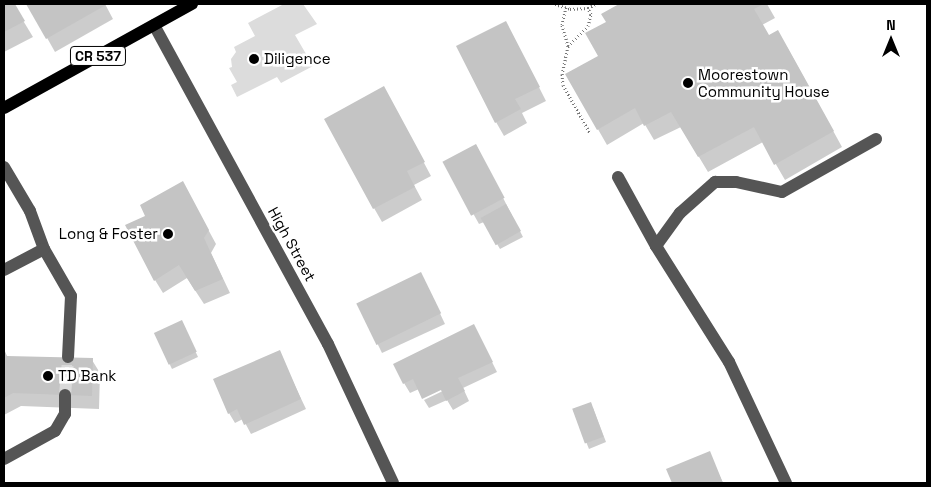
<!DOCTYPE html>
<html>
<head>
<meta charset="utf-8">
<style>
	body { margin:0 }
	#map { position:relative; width:931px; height:487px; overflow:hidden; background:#fff; font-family:"Space Grotesk",sans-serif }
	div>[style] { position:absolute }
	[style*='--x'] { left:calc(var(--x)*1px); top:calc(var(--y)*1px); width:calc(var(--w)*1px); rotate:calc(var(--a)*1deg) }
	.green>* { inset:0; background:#dcdcdc }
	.shadow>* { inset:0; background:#0003 }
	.building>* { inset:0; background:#c4c4c4; transform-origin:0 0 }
	.minor-tunnel>* { height:12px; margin-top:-6px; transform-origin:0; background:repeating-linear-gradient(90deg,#d9d9d9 0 12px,transparent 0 18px) }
	.path>* { height:3px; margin-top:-1.5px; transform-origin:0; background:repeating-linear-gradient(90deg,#777 0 1px,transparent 0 3.5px) }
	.minor>* { height:12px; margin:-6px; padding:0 6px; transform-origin:6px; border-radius:6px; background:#555 }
	.major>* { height:12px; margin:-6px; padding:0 6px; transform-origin:6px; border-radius:6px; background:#000 }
	.dots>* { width:14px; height:14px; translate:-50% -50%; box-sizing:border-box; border:2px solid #fff; border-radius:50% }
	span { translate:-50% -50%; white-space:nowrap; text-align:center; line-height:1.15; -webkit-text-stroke:5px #fff; paint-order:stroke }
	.shield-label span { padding:1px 4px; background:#fff; border:1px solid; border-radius:4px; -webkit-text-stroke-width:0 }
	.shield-label { font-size:14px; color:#000; font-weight:700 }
	.poi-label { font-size:15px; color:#000 }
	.left { translate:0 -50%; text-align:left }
	.right { translate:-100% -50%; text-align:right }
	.street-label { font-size:15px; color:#000 }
	.frame { position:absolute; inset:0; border:5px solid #000; pointer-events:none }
	.north { position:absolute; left:866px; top:15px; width:50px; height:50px; -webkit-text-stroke:4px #fff; paint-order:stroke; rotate:0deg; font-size:14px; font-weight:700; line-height:20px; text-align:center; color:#000 }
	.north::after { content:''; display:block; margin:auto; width:18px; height:22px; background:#000; clip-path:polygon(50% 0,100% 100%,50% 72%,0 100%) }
</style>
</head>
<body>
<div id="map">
	<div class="green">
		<i style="clip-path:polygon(284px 4px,303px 4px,317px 24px,295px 35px,313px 66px,281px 83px,277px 77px,237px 97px,231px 85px,237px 82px,229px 68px,232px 67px,231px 59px,236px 52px,234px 47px,255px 36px,248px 23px)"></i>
	</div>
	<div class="shadow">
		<i style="clip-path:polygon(4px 4px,13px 4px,33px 37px,4px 52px)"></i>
		<i style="clip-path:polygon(28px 4px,105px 4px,113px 19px,55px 52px)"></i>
		<i style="clip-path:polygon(622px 4px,767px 4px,775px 18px,762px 25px,769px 37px,787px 47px,842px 147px,785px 180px,763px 142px,708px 172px,681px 127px,654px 140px,644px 123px,607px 145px,567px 75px,600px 57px,608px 22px,603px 14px)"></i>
		<i style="clip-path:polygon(513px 36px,546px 101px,522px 113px,527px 123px,504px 136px,496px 122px)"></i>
		<i style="clip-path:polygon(391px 101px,431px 176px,414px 185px,422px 200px,382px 222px,374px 208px)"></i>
		<i style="clip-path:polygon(476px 145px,523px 237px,500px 249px,484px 222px,479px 224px,445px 163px)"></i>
		<i style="clip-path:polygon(190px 196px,216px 244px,211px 253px,230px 293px,204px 304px,187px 278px,163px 293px,155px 280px)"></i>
		<i style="clip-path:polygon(426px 284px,445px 324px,382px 353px,358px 304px)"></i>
		<i style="clip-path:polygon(184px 327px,198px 357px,172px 369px,155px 334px)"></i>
		<i style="clip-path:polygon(479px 336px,497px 372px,463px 388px,469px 401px,453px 410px,447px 400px,429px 408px,424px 400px,447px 389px,419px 389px,410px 393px,404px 383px)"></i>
		<i style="clip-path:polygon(4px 351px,7px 357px,92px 360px,100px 373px,99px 409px,21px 406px,4px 415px)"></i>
		<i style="clip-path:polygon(279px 352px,306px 409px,251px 434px,243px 419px,235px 423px,229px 413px)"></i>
		<i style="clip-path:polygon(593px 408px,606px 442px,589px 449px,573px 410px)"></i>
		<i style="clip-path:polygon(709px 453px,723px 483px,673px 483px,668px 470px)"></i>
	</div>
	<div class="building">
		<i style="clip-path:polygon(4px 4px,15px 4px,25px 21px,4px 32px)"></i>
		<i style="clip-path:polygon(26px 4px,106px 4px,106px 5px,46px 39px)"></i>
		<i style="clip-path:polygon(619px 4px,764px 4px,754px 9px,769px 35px,778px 30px,834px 131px,774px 165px,754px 127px,698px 157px,671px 112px,644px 126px,635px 108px,597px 130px,565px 74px,598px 56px,585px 33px,606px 22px,601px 14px)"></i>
		<i style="clip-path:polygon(506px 21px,540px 87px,515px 99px,521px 109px,495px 123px,456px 46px)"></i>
		<i style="clip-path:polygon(384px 86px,425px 162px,407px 171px,415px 187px,373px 209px,324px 119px)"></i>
		<i style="left:476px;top:144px;width:61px;height:38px;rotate:62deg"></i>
		<i style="clip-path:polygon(183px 181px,209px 230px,204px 238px,223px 279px,195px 291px,179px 265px,154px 281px,125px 225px,145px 216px,140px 205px)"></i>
		<i style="left:506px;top:204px;width:31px;height:29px;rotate:61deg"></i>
		<i style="left:421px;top:272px;width:46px;height:72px;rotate:64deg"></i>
		<i style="left:182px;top:320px;width:35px;height:31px;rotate:65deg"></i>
		<i style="clip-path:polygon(474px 324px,493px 362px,458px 378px,465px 391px,446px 401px,441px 390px,422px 399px,413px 379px,403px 384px,393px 364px)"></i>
		<i style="clip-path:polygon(4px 349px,7px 356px,93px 358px,92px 396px,13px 393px,4px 398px)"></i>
		<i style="clip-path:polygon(280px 350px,301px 399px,244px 425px,237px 409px,228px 414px,213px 379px)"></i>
		<i style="left:591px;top:402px;width:37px;height:20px;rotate:70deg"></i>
		<i style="clip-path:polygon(710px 451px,723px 483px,672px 483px,666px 469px)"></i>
	</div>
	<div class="minor-tunnel">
		<i style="--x:65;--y:395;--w:38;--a:-85"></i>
	</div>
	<div class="path">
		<i style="--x:555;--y:4;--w:16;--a:18"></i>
		<i style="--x:570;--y:9;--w:18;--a:-3"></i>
		<i style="--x:588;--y:8;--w:9;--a:-27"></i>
		<i style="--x:566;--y:7;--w:18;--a:103"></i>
		<i style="--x:562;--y:25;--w:22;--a:74"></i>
		<i style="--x:568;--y:46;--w:29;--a:102"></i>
		<i style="--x:562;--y:74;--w:11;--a:85"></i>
		<i style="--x:563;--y:85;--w:55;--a:60.6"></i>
		<i style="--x:568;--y:46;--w:28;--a:-45"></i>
		<i style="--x:588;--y:26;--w:12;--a:-76"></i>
		<i style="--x:591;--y:14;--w:7;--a:-117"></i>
	</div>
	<div class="minor">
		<i style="--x:154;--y:25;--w:363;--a:61.4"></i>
		<i style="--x:328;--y:344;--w:153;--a:64.9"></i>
		<i style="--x:4;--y:167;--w:51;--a:59.4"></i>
		<i style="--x:30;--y:211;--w:40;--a:69.8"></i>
		<i style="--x:44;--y:249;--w:54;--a:60.1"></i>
		<i style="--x:71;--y:296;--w:61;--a:92.8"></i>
		<i style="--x:618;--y:177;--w:79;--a:61.2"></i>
		<i style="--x:4;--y:270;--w:45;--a:-27.7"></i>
		<i style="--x:4;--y:459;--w:58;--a:-28.8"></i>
		<i style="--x:55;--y:431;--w:20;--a:-60"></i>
		<i style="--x:65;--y:414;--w:19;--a:-90"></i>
		<i style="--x:786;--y:483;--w:134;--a:-115.2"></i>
		<i style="--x:729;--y:362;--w:137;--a:-122.2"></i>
		<i style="--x:656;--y:246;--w:41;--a:-54"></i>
		<i style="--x:680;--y:213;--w:47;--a:-41.5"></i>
		<i style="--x:715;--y:182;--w:21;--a:0"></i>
		<i style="--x:736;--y:182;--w:47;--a:12.3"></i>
		<i style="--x:782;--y:192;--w:108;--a:-29.4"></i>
	</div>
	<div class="major">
		<i style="--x:4;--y:108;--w:215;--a:-29"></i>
	</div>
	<div class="dots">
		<i style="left:254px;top:59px;background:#000"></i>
		<i style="left:688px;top:83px;background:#000"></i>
		<i style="left:168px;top:234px;background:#000"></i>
		<i style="left:48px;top:376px;background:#000"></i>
	</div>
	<div class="shield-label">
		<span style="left:98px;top:56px">CR 537</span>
	</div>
	<div class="poi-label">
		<span class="left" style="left:264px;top:59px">Diligence</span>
		<span class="left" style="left:698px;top:83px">Moorestown<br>Community House</span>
		<span class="right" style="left:158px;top:234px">Long &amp; Foster</span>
		<span class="left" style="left:58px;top:376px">TD Bank</span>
	</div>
	<div class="street-label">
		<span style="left:292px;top:244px;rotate:61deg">High Street</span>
	</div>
	<div class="frame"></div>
	<div class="north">N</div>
</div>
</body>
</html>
